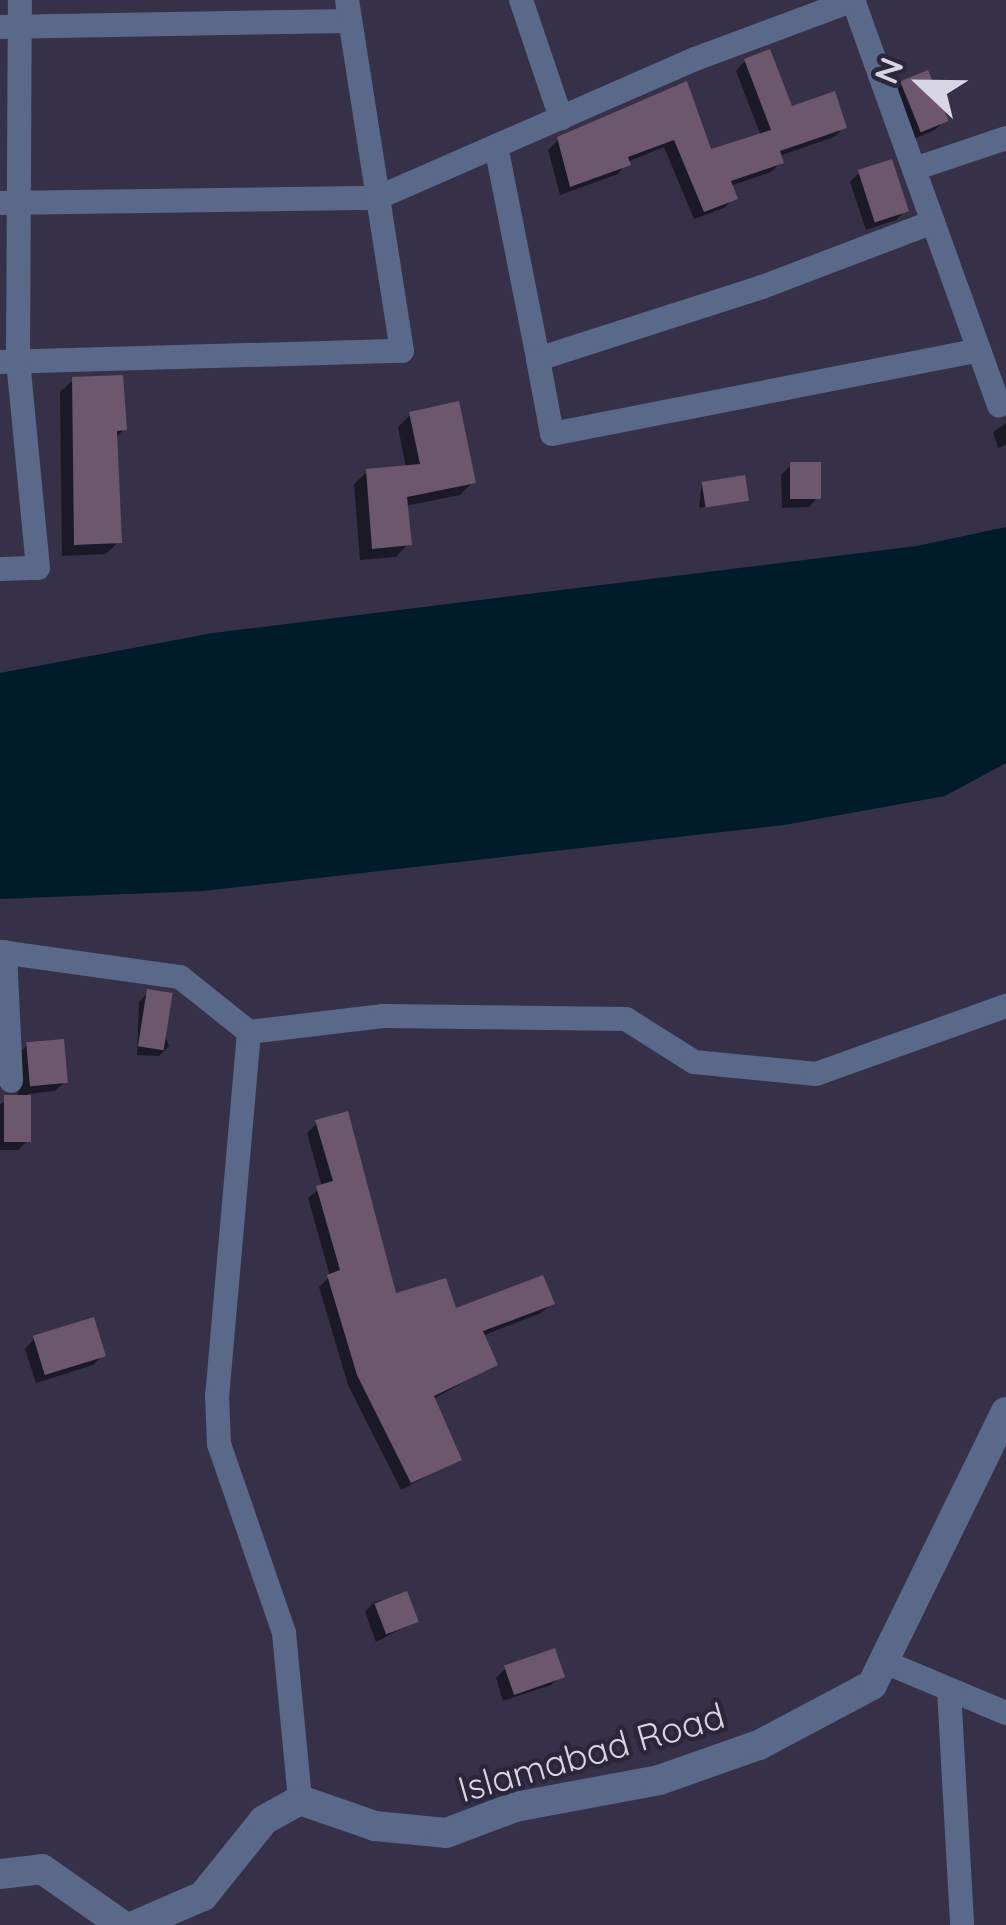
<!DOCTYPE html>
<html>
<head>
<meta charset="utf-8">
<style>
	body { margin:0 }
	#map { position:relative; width:1006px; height:1925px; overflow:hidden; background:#363048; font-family:Quicksand,sans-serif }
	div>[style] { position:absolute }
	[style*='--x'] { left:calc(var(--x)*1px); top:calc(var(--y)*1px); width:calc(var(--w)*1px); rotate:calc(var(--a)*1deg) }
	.water>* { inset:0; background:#001b2c }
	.shadow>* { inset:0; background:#0007 }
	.building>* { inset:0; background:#6c576d; transform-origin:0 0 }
	.minor>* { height:24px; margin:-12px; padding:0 12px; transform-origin:12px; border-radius:12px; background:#5a6989 }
	.tertiary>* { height:30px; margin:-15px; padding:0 15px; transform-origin:15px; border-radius:15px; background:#5a6989 }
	span { translate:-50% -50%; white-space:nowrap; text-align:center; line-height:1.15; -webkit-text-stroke:9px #2c263d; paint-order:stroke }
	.street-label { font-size:36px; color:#d8d5e4 }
	.north { position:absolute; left:862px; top:24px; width:120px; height:120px; -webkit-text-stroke:9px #2c263d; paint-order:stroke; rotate:292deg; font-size:33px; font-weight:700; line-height:48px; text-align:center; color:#d8d5e4 }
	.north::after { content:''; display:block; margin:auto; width:42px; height:54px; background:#d8d5e4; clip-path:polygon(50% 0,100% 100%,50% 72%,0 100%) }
</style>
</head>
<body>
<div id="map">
	<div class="water">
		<i style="clip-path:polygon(1006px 527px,1006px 763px,945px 796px,784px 825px,203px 891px,0 899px,0 673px,213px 633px,917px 546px)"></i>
	</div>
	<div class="shadow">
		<i style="clip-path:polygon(745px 61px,790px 110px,844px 128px,834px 137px,779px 156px,781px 162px,771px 172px,730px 186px,734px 198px,724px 208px,694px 219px,664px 147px,627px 162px,618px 174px,560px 195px,548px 150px,558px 140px,685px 85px,709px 152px,761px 136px,736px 71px)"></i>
		<i style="clip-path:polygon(902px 84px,945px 120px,935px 130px,909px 141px,892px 94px)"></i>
		<i style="clip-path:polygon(860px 172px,906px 210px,896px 220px,866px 230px,850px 182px)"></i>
		<i style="clip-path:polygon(73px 380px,124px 429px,115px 439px,119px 541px,106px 554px,62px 556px,60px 392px)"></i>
		<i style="clip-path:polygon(411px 414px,473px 482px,460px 495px,405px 506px,408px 544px,396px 557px,360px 560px,354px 484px,367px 472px,406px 468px,398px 427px)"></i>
		<i style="clip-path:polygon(1006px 423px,1006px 445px,998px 448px,993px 432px)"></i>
		<i style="clip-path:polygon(791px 465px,818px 497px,809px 507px,782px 508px,781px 475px)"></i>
		<i style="clip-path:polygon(702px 482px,746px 500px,699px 508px)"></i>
		<i style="clip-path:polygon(148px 992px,169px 1046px,159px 1056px,137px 1055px,139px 1002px)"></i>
		<i style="clip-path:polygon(27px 1045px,65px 1082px,55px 1091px,28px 1094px,28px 1140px,18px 1150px,0 1150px,0 1104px,18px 1098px,17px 1055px)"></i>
		<i style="clip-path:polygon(317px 1123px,394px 1297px,454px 1312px,551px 1304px,541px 1313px,482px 1336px,495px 1364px,432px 1400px,459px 1459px,401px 1490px,348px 1385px,319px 1287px,330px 1276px,308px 1198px,322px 1187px,307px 1133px)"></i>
		<i style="clip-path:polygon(34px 1339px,103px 1355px,93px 1365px,36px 1383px,25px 1349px)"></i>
		<i style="clip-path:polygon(405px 1594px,416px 1621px,376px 1642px,365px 1612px,374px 1602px)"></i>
		<i style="clip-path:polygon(506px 1668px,561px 1676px,551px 1685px,503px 1701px,496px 1678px)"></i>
	</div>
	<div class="building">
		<i style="clip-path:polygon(770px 49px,792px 106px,835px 91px,847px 128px,780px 151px,784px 163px,731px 181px,738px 199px,704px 212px,674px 140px,628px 157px,631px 165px,570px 187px,557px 137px,687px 81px,711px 149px,771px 130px,744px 59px)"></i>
		<i style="left:928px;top:70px;width:55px;height:30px;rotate:68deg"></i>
		<i style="left:892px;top:159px;width:55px;height:36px;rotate:72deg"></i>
		<i style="clip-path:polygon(123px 375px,127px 430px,117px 431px,122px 543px,74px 545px,72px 377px)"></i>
		<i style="clip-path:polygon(459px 401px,476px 483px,407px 497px,412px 545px,372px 549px,366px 469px,420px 464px,409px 412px)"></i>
		<i style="left:821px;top:462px;width:37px;height:31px;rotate:90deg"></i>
		<i style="left:745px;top:475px;width:26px;height:44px;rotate:81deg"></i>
		<i style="left:147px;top:989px;width:26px;height:58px;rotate:9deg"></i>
		<i style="left:64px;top:1039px;width:44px;height:38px;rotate:85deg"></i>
		<i style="left:31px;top:1095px;width:47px;height:27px;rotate:90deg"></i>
		<i style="clip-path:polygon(348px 1111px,396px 1293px,446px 1278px,456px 1308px,543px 1275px,555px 1304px,483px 1331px,498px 1365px,434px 1396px,462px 1460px,411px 1483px,357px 1375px,327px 1275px,340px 1270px,316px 1186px,333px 1181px,315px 1120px)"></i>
		<i style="left:94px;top:1317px;width:41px;height:64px;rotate:73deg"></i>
		<i style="left:407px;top:1591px;width:33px;height:35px;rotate:69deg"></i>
		<i style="left:555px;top:1648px;width:31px;height:54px;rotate:71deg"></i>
	</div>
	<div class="minor">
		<i style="--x:521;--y:0;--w:125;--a:71.3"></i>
		<i style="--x:853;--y:0;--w:431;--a:70.2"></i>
		<i style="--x:0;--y:27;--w:350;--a:-1"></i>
		<i style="--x:496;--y:146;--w:217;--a:78.8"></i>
		<i style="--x:538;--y:359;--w:235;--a:-17.8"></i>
		<i style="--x:762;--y:287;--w:183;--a:-20.8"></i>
		<i style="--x:914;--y:169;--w:97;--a:-18.6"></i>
		<i style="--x:0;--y:203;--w:377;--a:-0.8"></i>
		<i style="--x:377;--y:198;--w:347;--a:-23.6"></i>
		<i style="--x:695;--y:59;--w:170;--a:-20.4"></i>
		<i style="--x:538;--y:359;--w:76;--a:79.4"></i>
		<i style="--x:552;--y:434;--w:435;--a:-11.1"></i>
		<i style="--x:0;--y:362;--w:402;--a:-1.6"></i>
		<i style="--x:402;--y:351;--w:355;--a:-98.9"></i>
		<i style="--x:0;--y:569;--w:38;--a:-2"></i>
		<i style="--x:38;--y:568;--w:208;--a:-95.5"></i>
		<i style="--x:18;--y:361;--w:361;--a:-89.7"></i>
		<i style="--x:0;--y:952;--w:182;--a:7.9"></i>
		<i style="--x:180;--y:977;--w:88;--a:38.6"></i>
		<i style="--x:249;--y:1032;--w:364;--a:95"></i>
		<i style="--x:217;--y:1395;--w:49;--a:87.7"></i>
		<i style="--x:219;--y:1444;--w:200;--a:71"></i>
		<i style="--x:284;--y:1633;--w:168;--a:84.5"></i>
		<i style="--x:5;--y:952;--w:129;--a:87.3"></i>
		<i style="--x:249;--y:1032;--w:135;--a:-6.8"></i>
		<i style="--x:383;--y:1016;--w:243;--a:0.7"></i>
		<i style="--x:626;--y:1019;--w:80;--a:32.3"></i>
		<i style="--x:694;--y:1062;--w:123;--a:5.6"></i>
		<i style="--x:816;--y:1074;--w:202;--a:-19.7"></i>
		<i style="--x:887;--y:1663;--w:129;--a:22.8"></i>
		<i style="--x:949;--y:1690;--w:235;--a:86.8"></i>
	</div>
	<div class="tertiary">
		<i style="--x:0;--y:1874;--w:42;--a:-6.8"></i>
		<i style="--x:42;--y:1869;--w:98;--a:35"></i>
		<i style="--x:136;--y:1925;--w:73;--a:-23.4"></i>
		<i style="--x:203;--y:1896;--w:97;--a:-51.2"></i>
		<i style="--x:264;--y:1820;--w:41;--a:-29.1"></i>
		<i style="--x:300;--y:1800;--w:79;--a:19.1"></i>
		<i style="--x:375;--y:1826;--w:71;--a:5.6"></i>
		<i style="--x:446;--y:1833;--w:74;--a:-20.6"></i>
		<i style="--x:515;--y:1807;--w:147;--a:-10.6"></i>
		<i style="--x:659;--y:1780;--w:106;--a:-19.3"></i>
		<i style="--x:759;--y:1745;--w:128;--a:-28"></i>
		<i style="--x:872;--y:1685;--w:304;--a:-63.9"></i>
	</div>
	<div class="street-label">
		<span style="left:591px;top:1752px;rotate:-16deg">Islamabad Road</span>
	</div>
	<div class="north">N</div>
</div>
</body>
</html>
